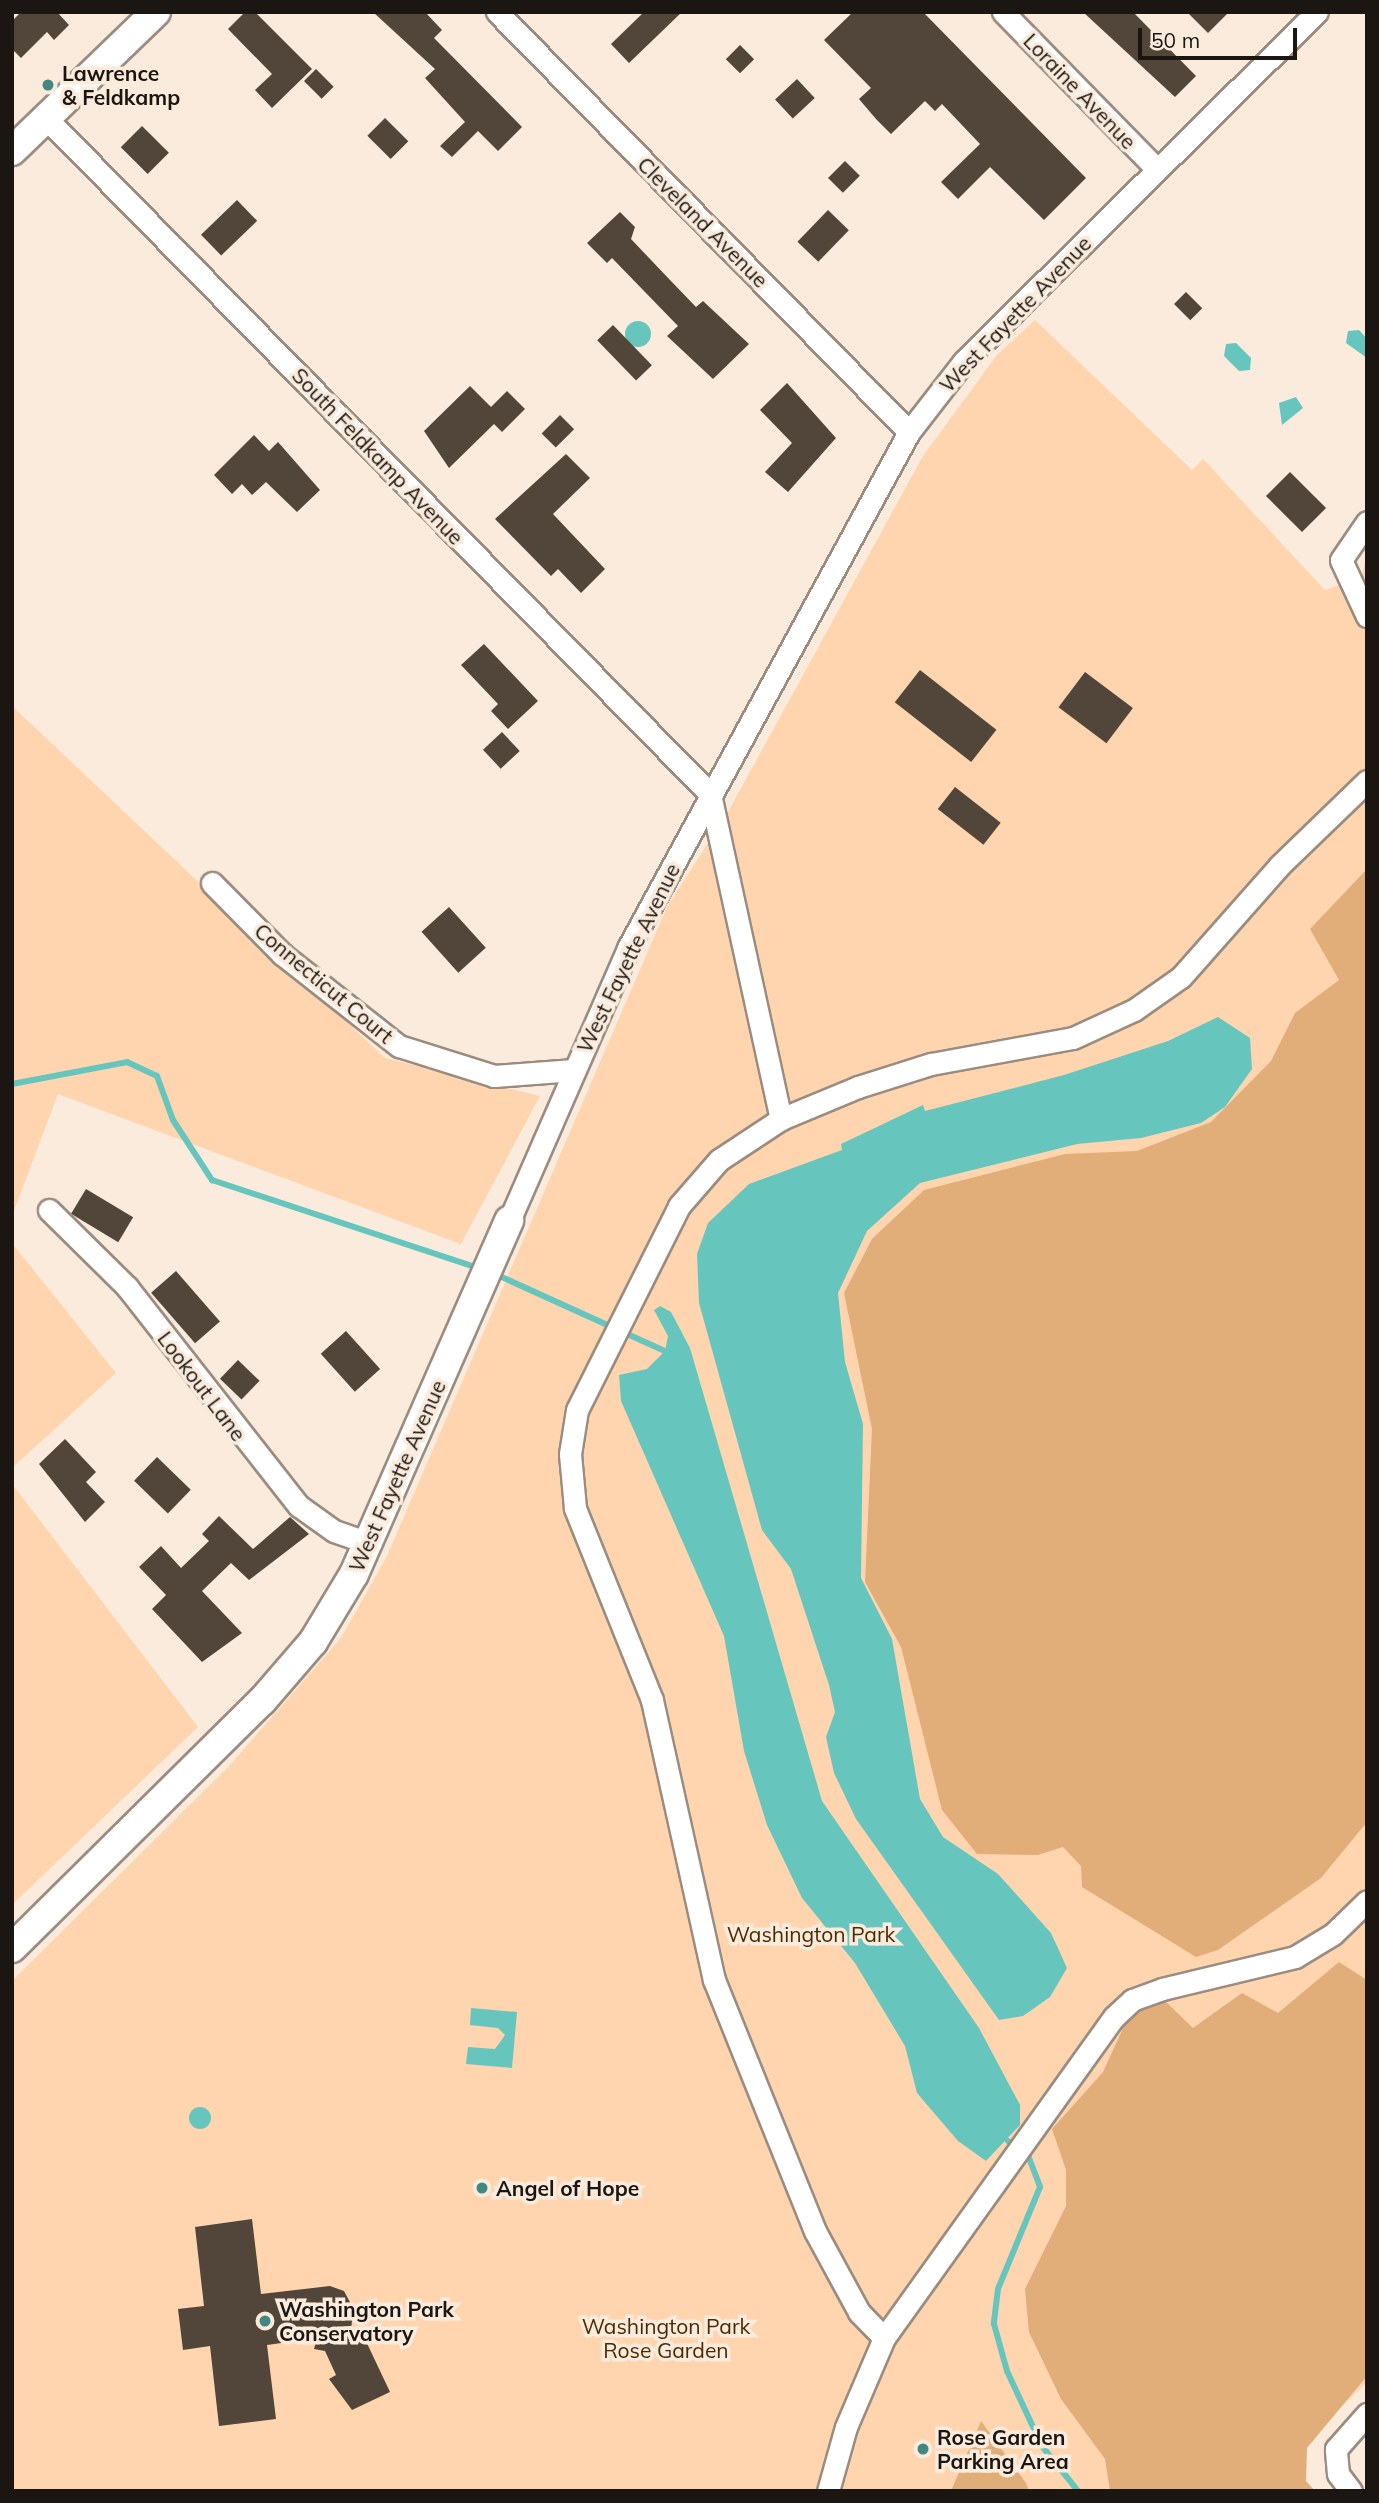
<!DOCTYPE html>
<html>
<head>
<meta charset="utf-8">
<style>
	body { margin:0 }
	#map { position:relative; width:1379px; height:2503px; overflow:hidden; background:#faebdd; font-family:Mulish,sans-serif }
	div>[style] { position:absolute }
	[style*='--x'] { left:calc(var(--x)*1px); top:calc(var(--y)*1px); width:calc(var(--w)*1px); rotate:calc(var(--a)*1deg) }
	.green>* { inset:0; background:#fed5af }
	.forest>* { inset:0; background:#e1ad78 }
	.water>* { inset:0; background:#66c6be }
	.round { border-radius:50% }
	.stream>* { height:6px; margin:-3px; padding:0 3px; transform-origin:3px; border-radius:3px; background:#66c6be }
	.building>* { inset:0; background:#52463b; transform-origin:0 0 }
	.roads { filter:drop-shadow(2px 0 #9a8d80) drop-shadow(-2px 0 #9a8d80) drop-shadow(0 2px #9a8d80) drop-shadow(0 -2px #9a8d80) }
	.street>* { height:21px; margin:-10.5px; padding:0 10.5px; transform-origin:10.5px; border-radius:10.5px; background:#fff }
	.secondary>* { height:28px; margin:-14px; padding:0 14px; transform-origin:14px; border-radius:14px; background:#fff }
	.dots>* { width:19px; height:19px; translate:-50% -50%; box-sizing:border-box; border:4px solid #faebdd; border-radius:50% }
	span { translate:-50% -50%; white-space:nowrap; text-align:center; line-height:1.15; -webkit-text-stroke:7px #faebdd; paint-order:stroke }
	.poi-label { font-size:21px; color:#1b1611; font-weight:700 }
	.left { translate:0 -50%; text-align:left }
	.street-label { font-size:21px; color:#1b1611 }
	.park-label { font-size:21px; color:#4c2a00 }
	.frame { position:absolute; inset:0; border:14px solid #1b1611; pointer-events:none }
	.scale { position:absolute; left:1138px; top:28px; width:159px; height:32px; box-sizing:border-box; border:4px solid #1b1611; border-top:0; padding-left:9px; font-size:21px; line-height:24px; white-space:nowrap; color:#1b1611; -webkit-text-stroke:5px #faebdd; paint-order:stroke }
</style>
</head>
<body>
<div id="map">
	<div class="green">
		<i style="clip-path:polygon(1035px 320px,1192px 470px,1203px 459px,1325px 590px,1362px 577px,1367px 550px,1367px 2382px,1306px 2442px,1297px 2471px,1312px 2491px,12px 2491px,12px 1981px,229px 1766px,341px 1638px,387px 1556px,667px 907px,728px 812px,923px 456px,997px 355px)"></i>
		<i style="clip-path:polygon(12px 706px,385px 1058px,540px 1096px,461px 1244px,58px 1094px,12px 1216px)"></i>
		<i style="clip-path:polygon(12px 1243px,116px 1373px,12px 1468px)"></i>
		<i style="clip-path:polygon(12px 1484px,198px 1727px,12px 1905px)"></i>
	</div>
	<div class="forest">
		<i style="clip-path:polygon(1367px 869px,1367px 1822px,1321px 1878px,1218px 1950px,1196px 1957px,1082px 1887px,1081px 1866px,1063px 1847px,1038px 1855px,977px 1854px,942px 1810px,901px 1647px,865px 1582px,872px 1429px,844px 1293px,872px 1239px,924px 1190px,1065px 1154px,1137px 1151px,1211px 1122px,1271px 1061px,1295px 1013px,1339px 980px,1310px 929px)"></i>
		<i style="clip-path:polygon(1339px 1962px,1367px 1980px,1367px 2376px,1307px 2448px,1306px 2481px,1315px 2491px,1110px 2491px,1105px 2459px,1061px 2399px,1029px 2332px,1025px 2289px,1066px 2206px,1066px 2170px,1052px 2129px,1103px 2072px,1131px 2011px,1163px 1999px,1193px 2028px,1242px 1993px,1278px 2013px)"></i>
		<i style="clip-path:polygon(981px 2421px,1026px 2483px,1029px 2491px,951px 2491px)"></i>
	</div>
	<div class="water">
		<i class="round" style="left:625px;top:321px;width:26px;height:26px"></i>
		<i style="clip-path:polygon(1359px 330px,1367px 339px,1367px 358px,1346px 343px,1348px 331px)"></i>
		<i style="clip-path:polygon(1236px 343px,1251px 358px,1250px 370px,1239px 371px,1224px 356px,1226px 344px)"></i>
		<i style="clip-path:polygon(1296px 397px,1303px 408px,1282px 425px,1279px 403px)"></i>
		<i style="clip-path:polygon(1218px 1017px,1250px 1038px,1252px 1069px,1225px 1107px,1201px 1123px,1141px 1138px,1077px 1144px,920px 1183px,867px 1231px,838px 1293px,845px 1362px,863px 1424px,861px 1578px,892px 1639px,920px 1799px,943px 1837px,998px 1874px,1051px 1933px,1067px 1968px,1050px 1997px,1023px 2016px,999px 2020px,856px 1819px,834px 1773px,826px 1737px,835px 1712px,829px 1685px,791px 1569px,762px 1530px,699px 1303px,697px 1254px,708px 1223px,749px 1184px,842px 1150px,841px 1144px,923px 1105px,925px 1111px,1064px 1075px,1168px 1041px)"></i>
		<i style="clip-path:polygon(660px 1306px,671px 1312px,690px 1348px,822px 1801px,979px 2028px,1020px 2105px,1020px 2125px,986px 2161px,958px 2141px,917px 2093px,905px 2046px,855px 1963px,802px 1898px,767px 1825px,744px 1751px,724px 1636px,621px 1401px,619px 1375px,647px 1369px,665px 1351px,668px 1336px,654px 1310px)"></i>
		<i style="clip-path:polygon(471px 2008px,517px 2012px,512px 2068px,466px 2064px,468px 2047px,495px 2049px,505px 2035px,498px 2028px,470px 2025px)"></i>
		<i class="round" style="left:189px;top:2107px;width:22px;height:22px"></i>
	</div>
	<div class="stream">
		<i style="--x:12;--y:1084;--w:117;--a:-10.8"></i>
		<i style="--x:127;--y:1062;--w:33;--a:25"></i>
		<i style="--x:157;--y:1076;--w:47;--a:70"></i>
		<i style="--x:173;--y:1120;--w:72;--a:57"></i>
		<i style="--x:212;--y:1180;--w:283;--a:18.3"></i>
		<i style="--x:495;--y:1274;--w:187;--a:24.4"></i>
		<i style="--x:1008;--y:2141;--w:27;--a:39"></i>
		<i style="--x:1029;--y:2158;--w:31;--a:69"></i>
		<i style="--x:1040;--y:2187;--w:110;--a:112.4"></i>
		<i style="--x:998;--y:2289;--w:35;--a:97"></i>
		<i style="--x:994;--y:2324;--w:49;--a:74.5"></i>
		<i style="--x:1007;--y:2371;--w:83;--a:65"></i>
		<i style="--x:1042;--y:2446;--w:58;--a:51.3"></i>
	</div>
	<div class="building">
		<i style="clip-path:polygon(21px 12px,57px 12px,69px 25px,54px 40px,47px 32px,21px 58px,12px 49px,12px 21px)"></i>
		<i style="clip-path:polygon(245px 12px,255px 12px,312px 69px,272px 108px,255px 90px,272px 74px,228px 29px)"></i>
		<i style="clip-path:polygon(373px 12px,425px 12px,442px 30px,434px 38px,522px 127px,498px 151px,478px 131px,452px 157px,440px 146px,465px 122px,425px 78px,435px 69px)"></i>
		<i style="clip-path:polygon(644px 12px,682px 12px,629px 63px,611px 44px)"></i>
		<i style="clip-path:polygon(853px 12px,923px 12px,1086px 178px,1044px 220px,990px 167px,958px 199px,941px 182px,980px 144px,942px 104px,935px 111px,925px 101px,891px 134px,876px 119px,859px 99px,871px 88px,824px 40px)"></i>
		<i style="clip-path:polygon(1083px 12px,1133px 12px,1196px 76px,1175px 97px)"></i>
		<i style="clip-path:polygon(1187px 12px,1229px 12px,1208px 33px)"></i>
		<i style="left:740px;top:45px;width:20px;height:20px;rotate:45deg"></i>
		<i style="left:316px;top:69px;width:25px;height:17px;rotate:45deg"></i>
		<i style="left:797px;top:79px;width:26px;height:30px;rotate:47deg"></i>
		<i style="left:385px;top:118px;width:33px;height:25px;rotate:45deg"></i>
		<i style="left:142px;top:126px;width:38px;height:30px;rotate:45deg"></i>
		<i style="left:845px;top:161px;width:21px;height:24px;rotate:45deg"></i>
		<i style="left:237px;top:200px;width:29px;height:50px;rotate:46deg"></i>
		<i style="left:828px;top:210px;width:29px;height:44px;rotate:44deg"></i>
		<i style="clip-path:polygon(620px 212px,635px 227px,631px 239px,670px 280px,696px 307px,703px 301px,749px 344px,713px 379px,667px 336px,678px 326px,612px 258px,607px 263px,587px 243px)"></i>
		<i style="left:1186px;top:292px;width:23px;height:17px;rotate:45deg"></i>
		<i style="left:613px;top:325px;width:56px;height:22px;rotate:46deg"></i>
		<i style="clip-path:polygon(787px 383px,836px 438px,788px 492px,765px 472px,792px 443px,760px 410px)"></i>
		<i style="clip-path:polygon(470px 386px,491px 407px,507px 391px,525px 409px,502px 432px,494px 424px,449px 468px,424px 431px)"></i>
		<i style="left:560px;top:415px;width:20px;height:26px;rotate:45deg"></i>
		<i style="clip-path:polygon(254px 435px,269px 451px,278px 442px,320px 490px,297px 512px,266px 482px,252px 495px,242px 484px,232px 494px,214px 475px)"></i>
		<i style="clip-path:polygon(566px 454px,590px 478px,553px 514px,605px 569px,581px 593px,558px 569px,551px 576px,495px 519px)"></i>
		<i style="left:1290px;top:472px;width:51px;height:34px;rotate:45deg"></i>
		<i style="clip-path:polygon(484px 644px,538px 701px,508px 729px,491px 711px,498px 704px,461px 665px)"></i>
		<i style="left:920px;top:670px;width:97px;height:41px;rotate:38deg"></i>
		<i style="left:1085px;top:672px;width:60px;height:44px;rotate:37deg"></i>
		<i style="left:502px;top:732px;width:26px;height:26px;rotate:47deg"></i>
		<i style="left:955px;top:787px;width:58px;height:28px;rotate:38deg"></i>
		<i style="left:449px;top:907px;width:55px;height:37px;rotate:48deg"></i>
		<i style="left:86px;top:1189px;width:55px;height:29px;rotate:31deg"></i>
		<i style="left:176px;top:1271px;width:67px;height:33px;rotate:49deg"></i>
		<i style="left:346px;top:1331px;width:51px;height:34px;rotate:48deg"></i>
		<i style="left:238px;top:1360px;width:30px;height:26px;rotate:44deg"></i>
		<i style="clip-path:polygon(65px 1439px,96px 1472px,86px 1482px,105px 1502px,85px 1522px,39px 1464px)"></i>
		<i style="left:157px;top:1457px;width:47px;height:33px;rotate:44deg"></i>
		<i style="clip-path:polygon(219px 1516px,253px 1549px,290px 1517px,309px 1534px,249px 1580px,231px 1563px,202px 1591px,242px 1633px,202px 1662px,152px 1609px,166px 1595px,139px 1567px,161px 1546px,181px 1568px,209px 1541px,202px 1534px)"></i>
		<i style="clip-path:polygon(252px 2219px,261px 2294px,330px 2286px,344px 2291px,353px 2308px,350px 2344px,364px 2337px,390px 2392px,352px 2410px,329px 2379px,336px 2375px,325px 2351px,314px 2349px,317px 2338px,267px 2345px,276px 2419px,219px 2426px,210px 2346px,183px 2350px,178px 2309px,204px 2306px,195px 2227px)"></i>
	</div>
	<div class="roads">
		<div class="street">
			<i style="--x:497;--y:12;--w:588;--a:45.55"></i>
			<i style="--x:1003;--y:12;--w:220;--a:45.6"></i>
			<i style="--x:46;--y:118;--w:948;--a:45.51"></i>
			<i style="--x:1367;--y:522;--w:46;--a:124.4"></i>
			<i style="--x:1341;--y:560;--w:62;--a:65.1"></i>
			<i style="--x:710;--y:794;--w:333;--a:77.7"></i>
			<i style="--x:212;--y:883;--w:100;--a:45.4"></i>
			<i style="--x:282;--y:954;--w:149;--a:38.2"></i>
			<i style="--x:399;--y:1046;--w:100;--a:17.5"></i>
			<i style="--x:494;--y:1076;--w:80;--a:-4.3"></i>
			<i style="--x:49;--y:1210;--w:110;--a:44.6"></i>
			<i style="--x:127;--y:1287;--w:278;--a:51.9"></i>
			<i style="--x:299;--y:1506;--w:43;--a:35.5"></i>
			<i style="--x:334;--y:1531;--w:36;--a:19"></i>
			<i style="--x:509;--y:1221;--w:298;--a:-66.4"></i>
			<i style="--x:628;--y:948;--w:588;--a:-61.43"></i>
			<i style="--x:909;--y:432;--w:90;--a:-52.2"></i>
			<i style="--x:964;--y:361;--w:496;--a:-44.7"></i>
			<i style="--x:884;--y:2338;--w:36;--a:-134"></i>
			<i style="--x:859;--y:2312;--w:92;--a:-118.5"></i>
			<i style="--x:815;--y:2231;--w:271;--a:-111.9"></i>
			<i style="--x:714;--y:1980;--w:287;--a:-102.5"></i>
			<i style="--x:652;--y:1700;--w:207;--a:-111.9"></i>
			<i style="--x:575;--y:1508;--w:54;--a:-95.3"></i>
			<i style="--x:570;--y:1454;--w:45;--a:-81"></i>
			<i style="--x:577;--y:1410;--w:228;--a:-63.4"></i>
			<i style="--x:679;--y:1206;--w:61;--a:-49"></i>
			<i style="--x:719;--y:1160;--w:74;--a:-33.5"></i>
			<i style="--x:781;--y:1119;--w:83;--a:-22.6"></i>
			<i style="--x:858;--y:1087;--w:77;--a:-17.5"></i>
			<i style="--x:931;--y:1064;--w:144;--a:-10.4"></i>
			<i style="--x:1073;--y:1038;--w:67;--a:-24.7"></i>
			<i style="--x:1134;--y:1010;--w:57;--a:-35.1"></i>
			<i style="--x:1181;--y:977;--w:149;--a:-48.5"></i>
			<i style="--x:1280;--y:865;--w:121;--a:-44"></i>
			<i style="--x:828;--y:2491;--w:66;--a:-74.3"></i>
			<i style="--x:846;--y:2427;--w:97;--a:-66.9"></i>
			<i style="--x:884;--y:2338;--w:395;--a:-54.4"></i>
			<i style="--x:1114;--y:2017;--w:25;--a:-43"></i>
			<i style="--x:1132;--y:2000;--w:32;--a:-20"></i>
			<i style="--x:1162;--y:1989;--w:137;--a:-13.5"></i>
			<i style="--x:1295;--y:1957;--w:44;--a:-31.2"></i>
			<i style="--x:1333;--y:1934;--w:47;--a:-44.1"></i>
			<i style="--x:1351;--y:2491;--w:21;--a:-127"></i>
			<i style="--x:1338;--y:2474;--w:25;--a:-95"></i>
			<i style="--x:1336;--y:2449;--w:47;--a:-48.5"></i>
		</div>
		<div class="secondary">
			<i style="--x:12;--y:151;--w:200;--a:-44"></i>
			<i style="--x:12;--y:1948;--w:351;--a:-44.7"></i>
			<i style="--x:262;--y:1701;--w:78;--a:-49.2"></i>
			<i style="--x:313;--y:1642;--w:79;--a:-58.9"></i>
			<i style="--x:354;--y:1574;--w:386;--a:-66.3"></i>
		</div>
	</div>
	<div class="dots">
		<i style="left:48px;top:85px;background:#428882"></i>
		<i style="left:482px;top:2188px;background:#428882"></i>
		<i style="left:265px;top:2321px;background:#428882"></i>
		<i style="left:923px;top:2449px;background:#428882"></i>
	</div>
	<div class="poi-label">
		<span class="left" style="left:62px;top:85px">Lawrence<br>&amp; Feldkamp</span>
		<span class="left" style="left:496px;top:2188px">Angel of Hope</span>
		<span class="left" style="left:279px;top:2321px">Washington Park<br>Conservatory</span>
		<span class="left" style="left:937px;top:2449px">Rose Garden<br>Parking Area</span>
	</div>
	<div class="street-label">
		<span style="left:1080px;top:91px;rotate:46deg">Loraine Avenue</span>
		<span style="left:703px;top:222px;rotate:45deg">Cleveland Avenue</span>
		<span style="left:1015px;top:314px;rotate:-46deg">West Fayette Avenue</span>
		<span style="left:378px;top:456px;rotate:46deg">South Feldkamp Avenue</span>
		<span style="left:628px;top:958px;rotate:-64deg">West Fayette Avenue</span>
		<span style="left:324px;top:983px;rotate:40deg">Connecticut Court</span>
		<span style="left:202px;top:1386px;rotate:53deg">Lookout Lane</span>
		<span style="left:397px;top:1476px;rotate:-66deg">West Fayette Avenue</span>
	</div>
	<div class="park-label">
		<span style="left:811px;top:1934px">Washington Park</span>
		<span style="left:666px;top:2338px">Washington Park<br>Rose Garden</span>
	</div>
	<div class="frame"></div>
	<div class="scale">50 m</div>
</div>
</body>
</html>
